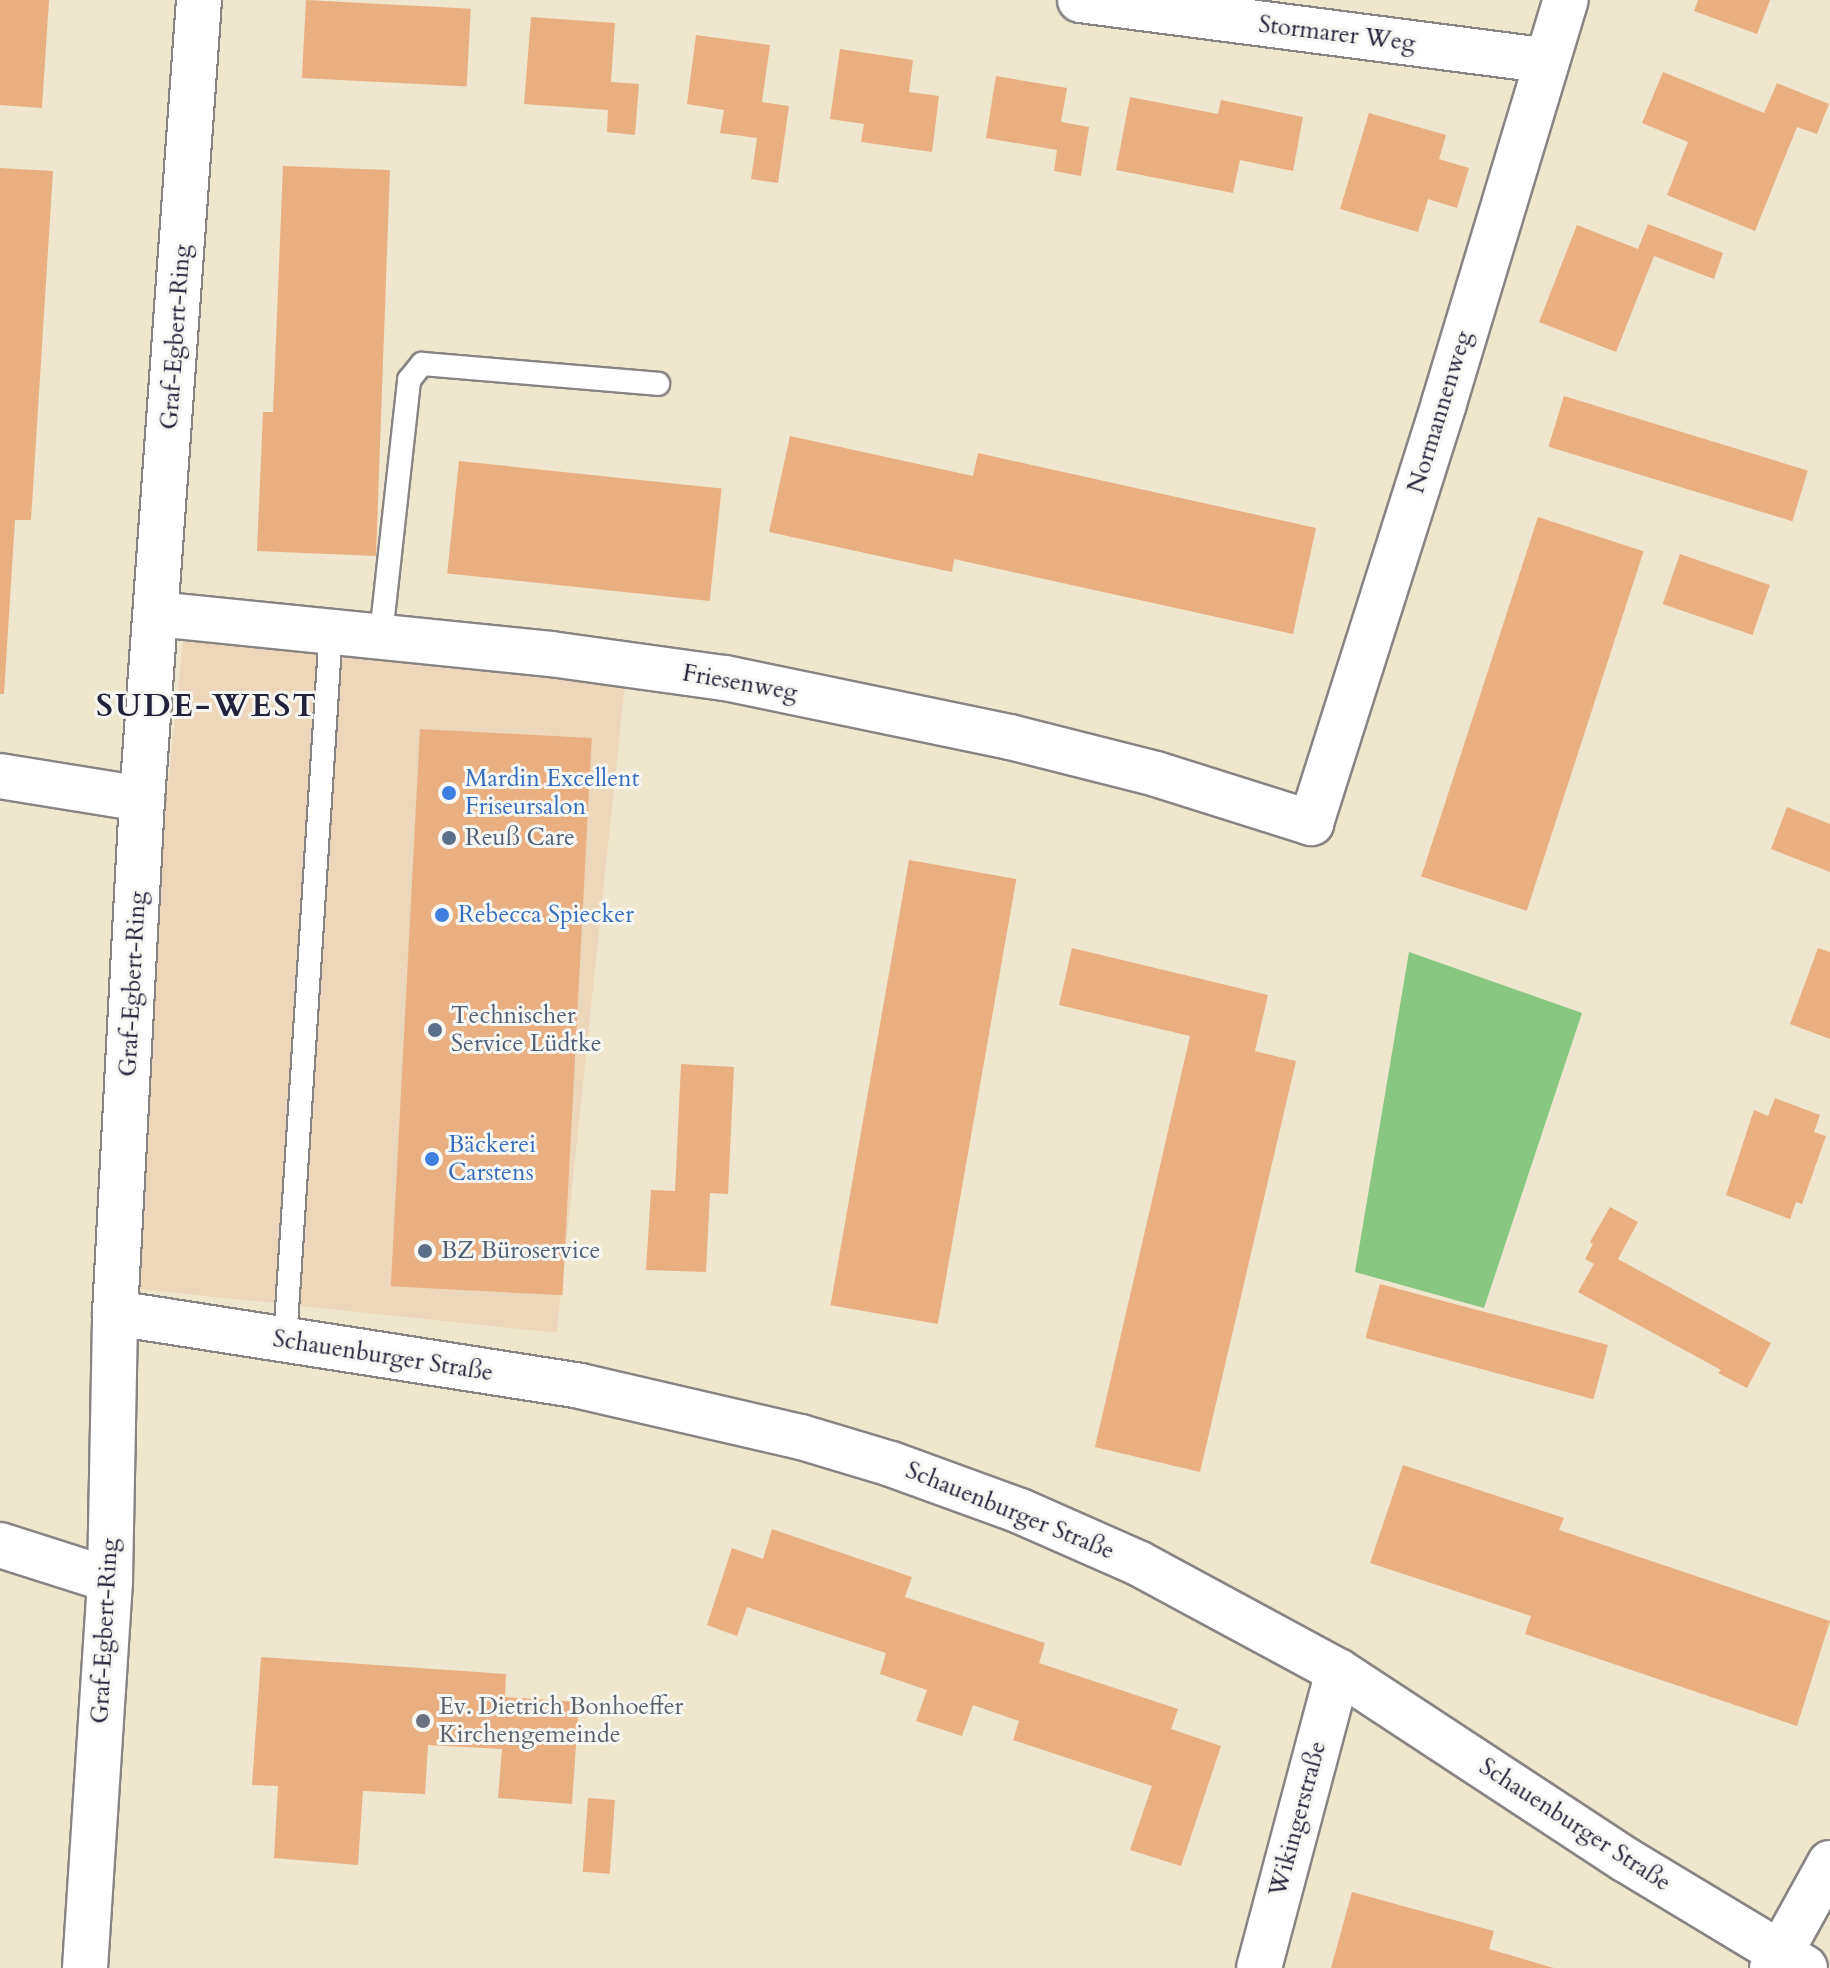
<!DOCTYPE html>
<html>
<head>
<meta charset="utf-8">
<style>
	body { margin:0 }
	#map { position:relative; width:1830px; height:1968px; overflow:hidden; background:#eee6cd; font-family:Cardo,serif }
	div>[style] { position:absolute }
	[style*='--x'] { left:calc(var(--x)*1px); top:calc(var(--y)*1px); width:calc(var(--w)*1px); rotate:calc(var(--a)*1deg) }
	.built>* { inset:0; background:#edd7bb; transform-origin:0 0 }
	.green>* { inset:0; background:#88c77f }
	.building>* { inset:0; background:#eaaf81; transform-origin:0 0 }
	.roads { filter:drop-shadow(2px 0 #888484) drop-shadow(-2px 0 #888484) drop-shadow(0 2px #888484) drop-shadow(0 -2px #888484) }
	.lane>* { height:22px; margin:-11px; padding:0 11px; transform-origin:11px; border-radius:11px; background:#fff }
	.street>* { height:44px; margin:-22px; padding:0 22px; transform-origin:22px; border-radius:22px; background:#fff }
	.dots>* { width:22px; height:22px; translate:-50% -50%; box-sizing:border-box; border:4px solid #f6f6f2; border-radius:50% }
	span { translate:-50% -50%; white-space:nowrap; text-align:center; line-height:1.15; -webkit-text-stroke:6px #f6f6f2; paint-order:stroke }
	.street-label { font-size:24px; color:#22223b }
	.shop-label { font-size:24px; color:#366cbe }
	.left { translate:0 -50%; text-align:left }
	.service-label { font-size:24px; color:#4e5e75 }
	.worship-label { font-size:24px; color:#5b616d }
	.district-label { font-size:32px; color:#22223b; font-weight:700; letter-spacing:2px }
</style>
</head>
<body>
<div id="map">
	<div class="built">
		<i style="left:184px;top:632px;width:444px;height:658px;rotate:6deg"></i>
	</div>
	<div class="green">
		<i style="clip-path:polygon(1409px 952px,1582px 1013px,1484px 1308px,1355px 1272px)"></i>
	</div>
	<div class="building">
		<i style="clip-path:polygon(0 0,49px 0,42px 108px,0 105px)"></i>
		<i style="left:306px;top:0;width:165px;height:78px;rotate:3deg"></i>
		<i style="clip-path:polygon(1698px 0,1770px 0,1757px 34px,1694px 11px)"></i>
		<i style="clip-path:polygon(531px 17px,615px 23px,611px 82px,639px 84px,635px 135px,607px 132px,608px 110px,524px 104px)"></i>
		<i style="clip-path:polygon(696px 35px,770px 45px,762px 102px,789px 106px,778px 183px,751px 179px,757px 138px,720px 133px,724px 110px,687px 104px)"></i>
		<i style="clip-path:polygon(840px 49px,913px 60px,909px 92px,939px 96px,932px 152px,861px 142px,864px 124px,830px 119px)"></i>
		<i style="clip-path:polygon(1663px 72px,1764px 113px,1777px 83px,1829px 104px,1817px 134px,1797px 127px,1755px 231px,1667px 195px,1688px 142px,1642px 123px)"></i>
		<i style="clip-path:polygon(996px 76px,1067px 88px,1061px 122px,1089px 127px,1081px 176px,1054px 171px,1057px 150px,986px 138px)"></i>
		<i style="clip-path:polygon(1130px 97px,1218px 114px,1221px 100px,1303px 117px,1293px 171px,1240px 160px,1233px 193px,1116px 170px)"></i>
		<i style="clip-path:polygon(1369px 113px,1446px 135px,1439px 159px,1469px 168px,1457px 208px,1428px 199px,1418px 232px,1340px 209px)"></i>
		<i style="clip-path:polygon(283px 166px,390px 170px,376px 556px,257px 551px,263px 412px,273px 412px)"></i>
		<i style="clip-path:polygon(0 168px,53px 171px,31px 520px,15px 520px,4px 694px,0 694px)"></i>
		<i style="clip-path:polygon(1648px 224px,1723px 253px,1714px 279px,1654px 256px,1616px 352px,1539px 322px,1577px 225px,1638px 249px)"></i>
		<i style="left:1564px;top:396px;width:255px;height:53px;rotate:17deg"></i>
		<i style="clip-path:polygon(790px 436px,973px 476px,978px 453px,1316px 528px,1293px 634px,954px 559px,952px 572px,769px 532px)"></i>
		<i style="left:459px;top:461px;width:264px;height:113px;rotate:6deg"></i>
		<i style="left:1538px;top:517px;width:111px;height:378px;rotate:18deg"></i>
		<i style="left:1680px;top:554px;width:95px;height:53px;rotate:19deg"></i>
		<i style="left:420px;top:729px;width:172px;height:558px;rotate:3deg"></i>
		<i style="clip-path:polygon(1787px 807px,1830px 824px,1830px 872px,1771px 849px)"></i>
		<i style="left:909px;top:860px;width:109px;height:452px;rotate:10deg"></i>
		<i style="clip-path:polygon(1072px 948px,1268px 995px,1255px 1051px,1296px 1061px,1200px 1472px,1095px 1447px,1190px 1036px,1059px 1005px)"></i>
		<i style="clip-path:polygon(1818px 948px,1830px 952px,1830px 1039px,1790px 1024px)"></i>
		<i style="clip-path:polygon(681px 1064px,734px 1067px,728px 1194px,710px 1193px,706px 1272px,646px 1270px,651px 1190px,675px 1191px)"></i>
		<i style="clip-path:polygon(1775px 1098px,1820px 1115px,1814px 1132px,1826px 1136px,1802px 1204px,1796px 1202px,1790px 1219px,1726px 1195px,1754px 1110px,1768px 1116px)"></i>
		<i style="clip-path:polygon(1610px 1207px,1638px 1222px,1618px 1259px,1771px 1343px,1747px 1388px,1718px 1373px,1721px 1370px,1578px 1292px,1594px 1264px,1585px 1259px,1593px 1244px,1590px 1242px)"></i>
		<i style="left:1380px;top:1284px;width:236px;height:56px;rotate:15deg"></i>
		<i style="clip-path:polygon(1403px 1465px,1564px 1518px,1559px 1530px,1830px 1621px,1797px 1726px,1525px 1634px,1531px 1616px,1370px 1563px)"></i>
		<i style="clip-path:polygon(772px 1529px,912px 1577px,905px 1597px,1045px 1643px,1039px 1663px,1178px 1709px,1171px 1729px,1221px 1746px,1181px 1866px,1130px 1850px,1152px 1786px,1013px 1740px,1019px 1721px,973px 1705px,962px 1736px,916px 1721px,927px 1690px,880px 1674px,886px 1653px,747px 1607px,737px 1636px,707px 1625px,732px 1548px,763px 1559px)"></i>
		<i style="clip-path:polygon(261px 1657px,506px 1674px,505px 1697px,579px 1702px,572px 1804px,498px 1798px,502px 1749px,428px 1745px,425px 1794px,363px 1791px,358px 1865px,274px 1858px,278px 1786px,252px 1785px)"></i>
		<i style="left:588px;top:1798px;width:27px;height:74px;rotate:4deg"></i>
		<i style="clip-path:polygon(1352px 1892px,1494px 1931px,1489px 1949px,1554px 1968px,1331px 1968px)"></i>
	</div>
	<div class="roads">
		<div class="lane">
			<i style="--x:381;--y:635;--w:257;--a:-83.7"></i>
			<i style="--x:409;--y:380;--w:21;--a:-51"></i>
			<i style="--x:422;--y:364;--w:237;--a:4.8"></i>
			<i style="--x:285;--y:1341;--w:713;--a:-86.3"></i>
		</div>
		<div class="street">
			<i style="--x:1080;--y:0;--w:471;--a:7.4"></i>
			<i style="--x:157;--y:614;--w:396;--a:5.8"></i>
			<i style="--x:551;--y:654;--w:176;--a:7.9"></i>
			<i style="--x:725;--y:678;--w:291;--a:11.7"></i>
			<i style="--x:1010;--y:737;--w:151;--a:14.2"></i>
			<i style="--x:1156;--y:774;--w:163;--a:17.5"></i>
			<i style="--x:1311;--y:823;--w:441;--a:-72.4"></i>
			<i style="--x:1444;--y:403;--w:421;--a:-73.2"></i>
			<i style="--x:0;--y:776;--w:144;--a:9.2"></i>
			<i style="--x:115;--y:1313;--w:471;--a:8.9"></i>
			<i style="--x:580;--y:1386;--w:227;--a:13"></i>
			<i style="--x:801;--y:1437;--w:94;--a:16.7"></i>
			<i style="--x:891;--y:1464;--w:137;--a:20"></i>
			<i style="--x:1020;--y:1511;--w:131;--a:23.8"></i>
			<i style="--x:1140;--y:1564;--w:225;--a:28.4"></i>
			<i style="--x:1338;--y:1671;--w:344;--a:33.3"></i>
			<i style="--x:1626;--y:1860;--w:209;--a:31.1"></i>
			<i style="--x:0;--y:1545;--w:115;--a:17.7"></i>
			<i style="--x:85;--y:1968;--w:389;--a:-86.3"></i>
			<i style="--x:110;--y:1580;--w:267;--a:-88.9"></i>
			<i style="--x:115;--y:1313;--w:515;--a:-86.99"></i>
			<i style="--x:142;--y:799;--w:801;--a:-85.92"></i>
			<i style="--x:1259;--y:1968;--w:307;--a:-75.1"></i>
			<i style="--x:1772;--y:1968;--w:120;--a:-61.1"></i>
		</div>
	</div>
	<div class="dots">
		<i style="left:449px;top:793px;background:#3f7fe0"></i>
		<i style="left:449px;top:838px;background:#5c6f8a"></i>
		<i style="left:442px;top:915px;background:#3f7fe0"></i>
		<i style="left:435px;top:1030px;background:#5c6f8a"></i>
		<i style="left:432px;top:1159px;background:#3f7fe0"></i>
		<i style="left:425px;top:1251px;background:#5c6f8a"></i>
		<i style="left:423px;top:1721px;background:#6b7280"></i>
	</div>
	<div class="street-label">
		<span style="left:1337px;top:34px;rotate:7deg">Stormarer Weg</span>
		<span style="left:176px;top:337px;rotate:-86deg">Graf-Egbert-Ring</span>
		<span style="left:1440px;top:412px;rotate:-73deg">Normannenweg</span>
		<span style="left:740px;top:683px;rotate:10deg">Friesenweg</span>
		<span style="left:133px;top:984px;rotate:-87deg">Graf-Egbert-Ring</span>
		<span style="left:383px;top:1356px;rotate:9deg">Schauenburger Straße</span>
		<span style="left:1010px;top:1511px;rotate:22deg">Schauenburger Straße</span>
		<span style="left:105px;top:1631px;rotate:-87deg">Graf-Egbert-Ring</span>
		<span style="left:1298px;top:1819px;rotate:-75deg">Wikingerstraße</span>
		<span style="left:1575px;top:1825px;rotate:33deg">Schauenburger Straße</span>
	</div>
	<div class="shop-label">
		<span class="left" style="left:465px;top:793px">Mardin Excellent<br>Friseursalon</span>
		<span class="left" style="left:458px;top:915px">Rebecca Spiecker</span>
		<span class="left" style="left:448px;top:1159px">Bäckerei<br>Carstens</span>
	</div>
	<div class="service-label">
		<span class="left" style="left:465px;top:838px">Reuß Care</span>
		<span class="left" style="left:451px;top:1030px">Technischer<br>Service Lüdtke</span>
		<span class="left" style="left:441px;top:1251px">BZ Büroservice</span>
	</div>
	<div class="worship-label">
		<span class="left" style="left:439px;top:1721px">Ev. Dietrich Bonhoeffer<br>Kirchengemeinde</span>
	</div>
	<div class="district-label">
		<span style="left:207px;top:706px">SUDE-WEST</span>
	</div>
</div>
</body>
</html>
